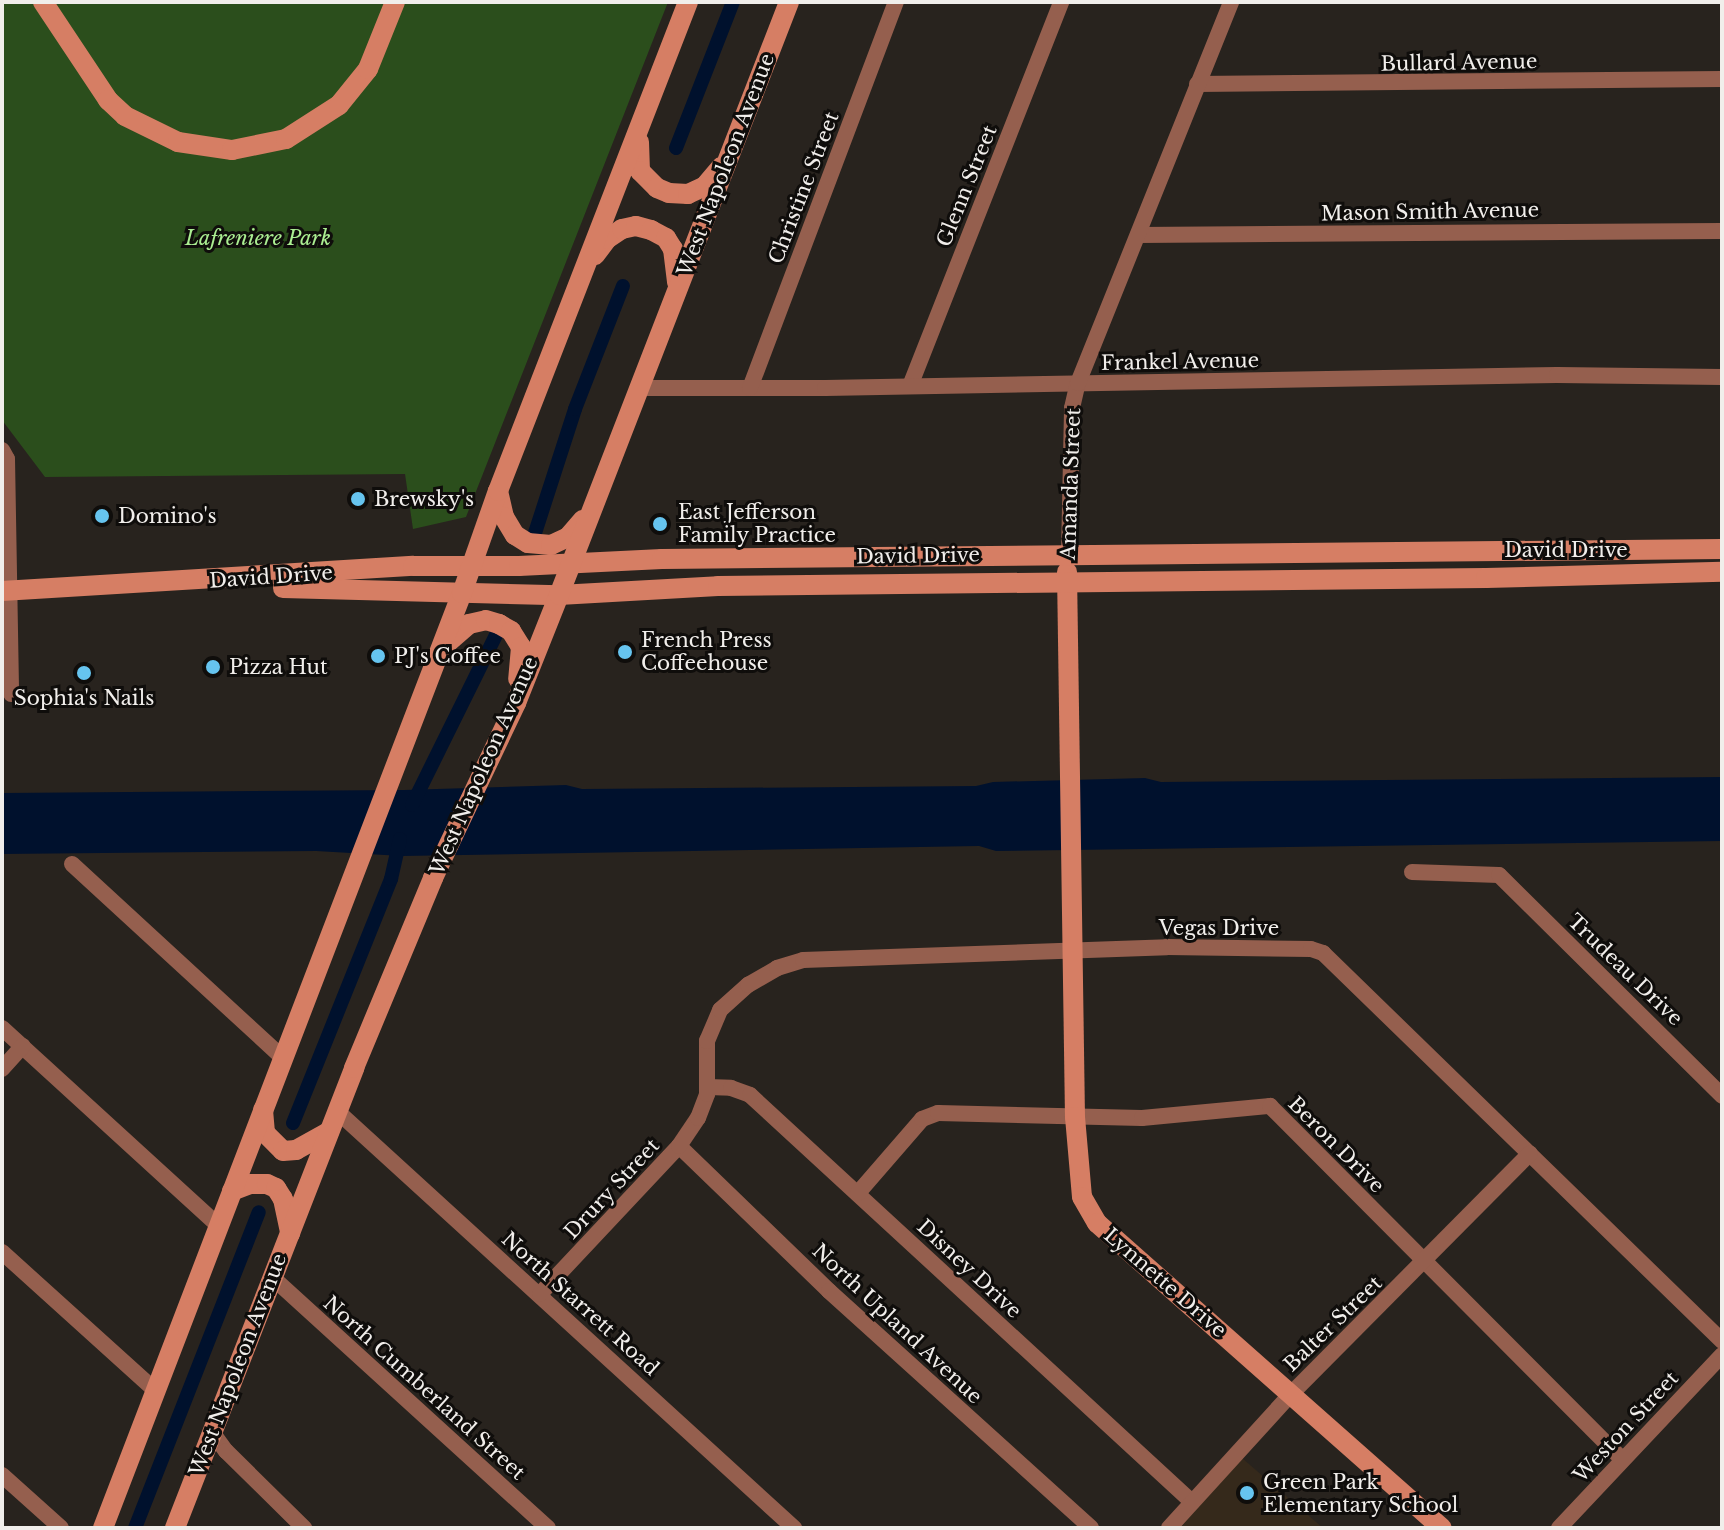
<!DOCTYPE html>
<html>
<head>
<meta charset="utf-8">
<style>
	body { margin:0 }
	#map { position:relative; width:1724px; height:1530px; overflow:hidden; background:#28231e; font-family:"Libre Baskerville",serif }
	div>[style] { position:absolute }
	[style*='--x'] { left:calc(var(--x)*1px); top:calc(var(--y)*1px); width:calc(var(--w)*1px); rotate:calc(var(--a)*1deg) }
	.education>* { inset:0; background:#35291b }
	.green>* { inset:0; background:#2b4e1c }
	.water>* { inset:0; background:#00112d }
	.canal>* { height:14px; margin:-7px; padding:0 7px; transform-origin:7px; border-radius:7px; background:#00112d }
	.street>* { height:16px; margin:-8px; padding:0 8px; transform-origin:8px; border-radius:8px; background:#955f4e }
	.secondary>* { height:20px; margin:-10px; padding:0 10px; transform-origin:10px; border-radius:10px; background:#d67e64 }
	.dots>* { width:22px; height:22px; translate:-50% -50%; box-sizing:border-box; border:4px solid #0f0d0b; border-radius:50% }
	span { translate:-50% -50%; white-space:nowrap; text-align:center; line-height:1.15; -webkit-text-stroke:6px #0f0d0b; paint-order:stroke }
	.street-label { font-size:20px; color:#f1eeeb }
	.park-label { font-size:20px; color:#abef92; font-style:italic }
	.poi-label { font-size:20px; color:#f1eeeb }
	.left { translate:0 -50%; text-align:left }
	.frame { position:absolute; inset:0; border:4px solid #f1eeeb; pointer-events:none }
</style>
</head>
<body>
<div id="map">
	<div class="education">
		<i style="clip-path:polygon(1242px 1458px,1323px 1528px,1180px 1528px)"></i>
	</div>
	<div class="green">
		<i style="clip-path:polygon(2px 2px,668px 2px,466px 517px,413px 529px,405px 474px,45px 477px,2px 420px)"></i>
	</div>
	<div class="water">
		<i style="clip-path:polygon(1722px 777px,1722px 841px,996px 851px,979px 846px,402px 856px,316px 851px,2px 854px,2px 793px,404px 790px,566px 785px,582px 789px,976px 786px,993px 782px,1145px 778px,1161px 782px)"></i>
	</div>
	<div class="canal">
		<i style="--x:676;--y:148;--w:157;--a:-68.7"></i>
		<i style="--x:535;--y:533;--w:130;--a:-72.1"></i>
		<i style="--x:575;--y:409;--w:132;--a:-68.7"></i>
		<i style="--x:412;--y:805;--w:192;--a:-63.7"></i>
		<i style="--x:293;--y:1123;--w:263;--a:-68.1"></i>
		<i style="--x:391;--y:879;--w:41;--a:-77.3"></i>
		<i style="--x:135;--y:1528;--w:339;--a:-68.6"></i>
	</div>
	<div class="street">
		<i style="--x:1197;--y:84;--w:525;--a:-0.55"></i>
		<i style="--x:1138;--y:235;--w:584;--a:-0.39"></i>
		<i style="--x:910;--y:386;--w:413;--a:-68.5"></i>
		<i style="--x:639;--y:388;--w:186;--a:0"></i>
		<i style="--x:825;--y:388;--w:732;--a:-1.02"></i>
		<i style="--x:1557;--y:375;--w:165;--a:0.7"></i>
		<i style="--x:750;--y:388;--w:413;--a:-69.3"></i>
		<i style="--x:2;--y:450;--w:10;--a:61"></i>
		<i style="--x:7;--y:459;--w:235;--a:89"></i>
		<i style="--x:1069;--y:554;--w:146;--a:-88.8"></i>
		<i style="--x:1072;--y:408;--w:26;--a:-77"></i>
		<i style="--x:1078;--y:383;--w:411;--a:-68.1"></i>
		<i style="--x:72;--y:864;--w:287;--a:42.6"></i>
		<i style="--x:1412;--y:872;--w:87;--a:2"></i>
		<i style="--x:1499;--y:875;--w:314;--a:44.7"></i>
		<i style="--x:2;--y:1028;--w:294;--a:42.4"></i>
		<i style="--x:2;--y:1069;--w:31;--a:-48"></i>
		<i style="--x:708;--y:1087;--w:23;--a:2"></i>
		<i style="--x:731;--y:1088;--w:20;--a:20"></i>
		<i style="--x:750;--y:1095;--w:601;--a:42.64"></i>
		<i style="--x:337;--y:1111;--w:619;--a:42.38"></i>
		<i style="--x:679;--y:1146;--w:209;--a:44"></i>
		<i style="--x:829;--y:1291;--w:353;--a:42.1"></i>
		<i style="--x:858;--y:1193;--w:98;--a:-49.1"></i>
		<i style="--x:922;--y:1119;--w:17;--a:-21"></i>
		<i style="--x:938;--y:1113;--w:204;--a:1.4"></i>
		<i style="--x:1142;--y:1118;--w:129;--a:-5.4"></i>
		<i style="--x:1270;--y:1106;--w:499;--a:45.1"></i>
		<i style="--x:2;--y:1252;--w:207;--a:42.1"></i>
		<i style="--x:272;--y:1277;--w:373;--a:42.3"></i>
		<i style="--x:540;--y:1294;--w:203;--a:-46.8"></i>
		<i style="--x:679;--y:1146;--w:34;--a:-56"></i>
		<i style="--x:698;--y:1118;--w:26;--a:-69"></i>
		<i style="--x:707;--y:1094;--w:53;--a:-90"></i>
		<i style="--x:707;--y:1041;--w:34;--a:-67"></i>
		<i style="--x:720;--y:1010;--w:38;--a:-42"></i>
		<i style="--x:748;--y:985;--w:34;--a:-30"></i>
		<i style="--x:777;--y:968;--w:27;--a:-17"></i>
		<i style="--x:803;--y:960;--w:364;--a:-2"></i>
		<i style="--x:1167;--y:947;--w:144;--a:0.8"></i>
		<i style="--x:1311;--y:949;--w:13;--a:18"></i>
		<i style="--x:1323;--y:953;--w:557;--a:44.2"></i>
		<i style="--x:212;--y:1432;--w:24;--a:54"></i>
		<i style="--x:226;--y:1451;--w:110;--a:44.6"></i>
		<i style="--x:2;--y:1475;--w:79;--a:41.9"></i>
		<i style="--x:1169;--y:1528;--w:181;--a:-47.7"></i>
		<i style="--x:1291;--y:1394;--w:339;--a:-45.2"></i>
		<i style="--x:1559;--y:1528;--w:238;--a:-46.7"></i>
	</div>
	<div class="secondary">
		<i style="--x:43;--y:2;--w:118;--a:56.4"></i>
		<i style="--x:108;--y:100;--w:23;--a:43"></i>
		<i style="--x:125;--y:116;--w:59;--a:26.1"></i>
		<i style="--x:178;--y:142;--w:55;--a:8.4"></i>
		<i style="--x:232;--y:150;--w:55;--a:-11.5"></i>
		<i style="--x:286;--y:139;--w:63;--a:-32.7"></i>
		<i style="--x:339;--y:105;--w:46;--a:-51.1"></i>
		<i style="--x:368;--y:69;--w:72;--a:-68.1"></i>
		<i style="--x:639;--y:142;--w:29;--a:88"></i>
		<i style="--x:640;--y:171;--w:24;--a:45"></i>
		<i style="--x:657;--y:188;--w:13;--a:23"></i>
		<i style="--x:669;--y:193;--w:19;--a:3"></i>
		<i style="--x:688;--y:194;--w:19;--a:-25"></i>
		<i style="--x:705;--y:186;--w:25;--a:-50"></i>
		<i style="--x:595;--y:255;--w:20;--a:-53"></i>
		<i style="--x:607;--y:239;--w:18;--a:-34"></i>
		<i style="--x:622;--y:229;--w:14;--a:-12"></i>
		<i style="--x:636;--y:226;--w:16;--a:15"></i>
		<i style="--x:651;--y:230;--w:17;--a:28"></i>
		<i style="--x:666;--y:238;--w:13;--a:58"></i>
		<i style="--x:673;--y:249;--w:34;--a:83"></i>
		<i style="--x:498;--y:491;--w:27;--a:77"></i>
		<i style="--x:504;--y:517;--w:21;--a:59"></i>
		<i style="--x:515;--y:535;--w:15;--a:32"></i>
		<i style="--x:528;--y:543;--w:23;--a:5"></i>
		<i style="--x:551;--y:545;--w:19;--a:-25"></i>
		<i style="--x:568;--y:537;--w:23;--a:-49"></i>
		<i style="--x:1067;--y:572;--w:545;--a:89.16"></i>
		<i style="--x:1075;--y:1117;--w:80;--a:85"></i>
		<i style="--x:1082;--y:1197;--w:30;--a:60"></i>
		<i style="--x:1097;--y:1223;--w:460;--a:41.5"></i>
		<i style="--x:283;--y:588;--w:276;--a:1.5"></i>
		<i style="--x:559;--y:595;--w:159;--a:-3.2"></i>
		<i style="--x:718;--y:586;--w:768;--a:-0.6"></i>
		<i style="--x:1486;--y:578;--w:236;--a:-1.5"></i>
		<i style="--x:2;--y:591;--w:412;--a:-3.5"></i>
		<i style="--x:413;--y:566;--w:106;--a:0"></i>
		<i style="--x:519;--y:566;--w:143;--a:-2.8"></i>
		<i style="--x:662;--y:559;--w:1060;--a:-0.54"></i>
		<i style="--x:445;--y:645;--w:32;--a:-41"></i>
		<i style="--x:469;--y:624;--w:17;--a:-13"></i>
		<i style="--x:486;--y:620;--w:14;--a:17"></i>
		<i style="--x:499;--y:624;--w:14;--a:30"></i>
		<i style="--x:511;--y:631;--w:19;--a:58"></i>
		<i style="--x:521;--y:647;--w:32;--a:95"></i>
		<i style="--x:263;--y:1110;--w:23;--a:85"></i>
		<i style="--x:265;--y:1133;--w:25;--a:45"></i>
		<i style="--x:283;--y:1151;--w:13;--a:-4"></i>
		<i style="--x:296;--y:1150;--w:38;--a:-29"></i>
		<i style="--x:232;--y:1191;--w:19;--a:-21"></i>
		<i style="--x:250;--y:1184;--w:17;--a:0"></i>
		<i style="--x:267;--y:1184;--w:10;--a:24"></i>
		<i style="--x:276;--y:1188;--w:13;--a:58"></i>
		<i style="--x:283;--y:1199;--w:35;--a:78"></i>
		<i style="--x:103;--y:1528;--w:1002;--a:-69"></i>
		<i style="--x:462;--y:593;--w:108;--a:-70.6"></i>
		<i style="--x:498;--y:491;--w:525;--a:-68.77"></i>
		<i style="--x:175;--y:1528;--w:494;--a:-68.7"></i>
		<i style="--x:354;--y:1068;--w:206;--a:-67.4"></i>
		<i style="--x:433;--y:878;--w:194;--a:-64.6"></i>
		<i style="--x:516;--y:703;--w:116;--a:-68.3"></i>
		<i style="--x:559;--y:595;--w:636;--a:-68.8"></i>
	</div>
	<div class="dots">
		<i style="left:358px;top:499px;background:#66c4ef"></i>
		<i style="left:102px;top:516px;background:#66c4ef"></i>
		<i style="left:660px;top:524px;background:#66c4ef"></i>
		<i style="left:625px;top:652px;background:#66c4ef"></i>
		<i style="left:378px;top:656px;background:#66c4ef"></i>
		<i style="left:213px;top:667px;background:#66c4ef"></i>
		<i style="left:84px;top:673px;background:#66c4ef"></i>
		<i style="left:1247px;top:1493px;background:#66c4ef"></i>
	</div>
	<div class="street-label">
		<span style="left:1459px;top:63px;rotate:-1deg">Bullard Avenue</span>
		<span style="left:726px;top:165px;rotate:-69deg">West Napoleon Avenue</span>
		<span style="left:967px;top:186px;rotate:-68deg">Glenn Street</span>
		<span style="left:804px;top:188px;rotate:-69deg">Christine Street</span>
		<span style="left:1430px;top:212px;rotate:-1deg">Mason Smith Avenue</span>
		<span style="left:1180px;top:362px;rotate:-1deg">Frankel Avenue</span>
		<span style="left:1071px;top:484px;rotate:-88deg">Amanda Street</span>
		<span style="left:1566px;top:550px">David Drive</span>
		<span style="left:918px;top:556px;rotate:-1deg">David Drive</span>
		<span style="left:271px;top:577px;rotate:-4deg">David Drive</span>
		<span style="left:484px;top:766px;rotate:-66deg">West Napoleon Avenue</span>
		<span style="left:1219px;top:928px">Vegas Drive</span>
		<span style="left:1625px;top:970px;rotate:44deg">Trudeau Drive</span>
		<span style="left:1336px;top:1145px;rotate:45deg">Beron Drive</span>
		<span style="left:612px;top:1189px;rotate:-47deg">Drury Street</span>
		<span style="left:969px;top:1269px;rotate:43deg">Disney Drive</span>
		<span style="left:1165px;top:1283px;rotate:41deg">Lynnette Drive</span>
		<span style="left:580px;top:1304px;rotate:42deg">North Starrett Road</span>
		<span style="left:897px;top:1324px;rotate:43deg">North Upland Avenue</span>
		<span style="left:1333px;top:1324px;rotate:-44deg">Balter Street</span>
		<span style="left:238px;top:1365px;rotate:-69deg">West Napoleon Avenue</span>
		<span style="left:424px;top:1388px;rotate:42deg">North Cumberland Street</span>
		<span style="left:1626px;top:1427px;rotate:-47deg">Weston Street</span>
	</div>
	<div class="park-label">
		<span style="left:258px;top:238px">Lafreniere Park</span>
	</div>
	<div class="poi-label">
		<span class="left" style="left:374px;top:499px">Brewsky's</span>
		<span class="left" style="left:678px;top:524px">East Jefferson<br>Family Practice</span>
		<span class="left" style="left:118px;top:516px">Domino's</span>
		<span class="left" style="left:641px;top:652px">French Press<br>Coffeehouse</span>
		<span class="left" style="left:394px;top:656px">PJ's Coffee</span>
		<span class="left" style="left:229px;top:667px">Pizza Hut</span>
		<span style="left:84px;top:698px">Sophia's Nails</span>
		<span class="left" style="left:1263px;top:1494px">Green Park<br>Elementary School</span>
	</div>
	<div class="frame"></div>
</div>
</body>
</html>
